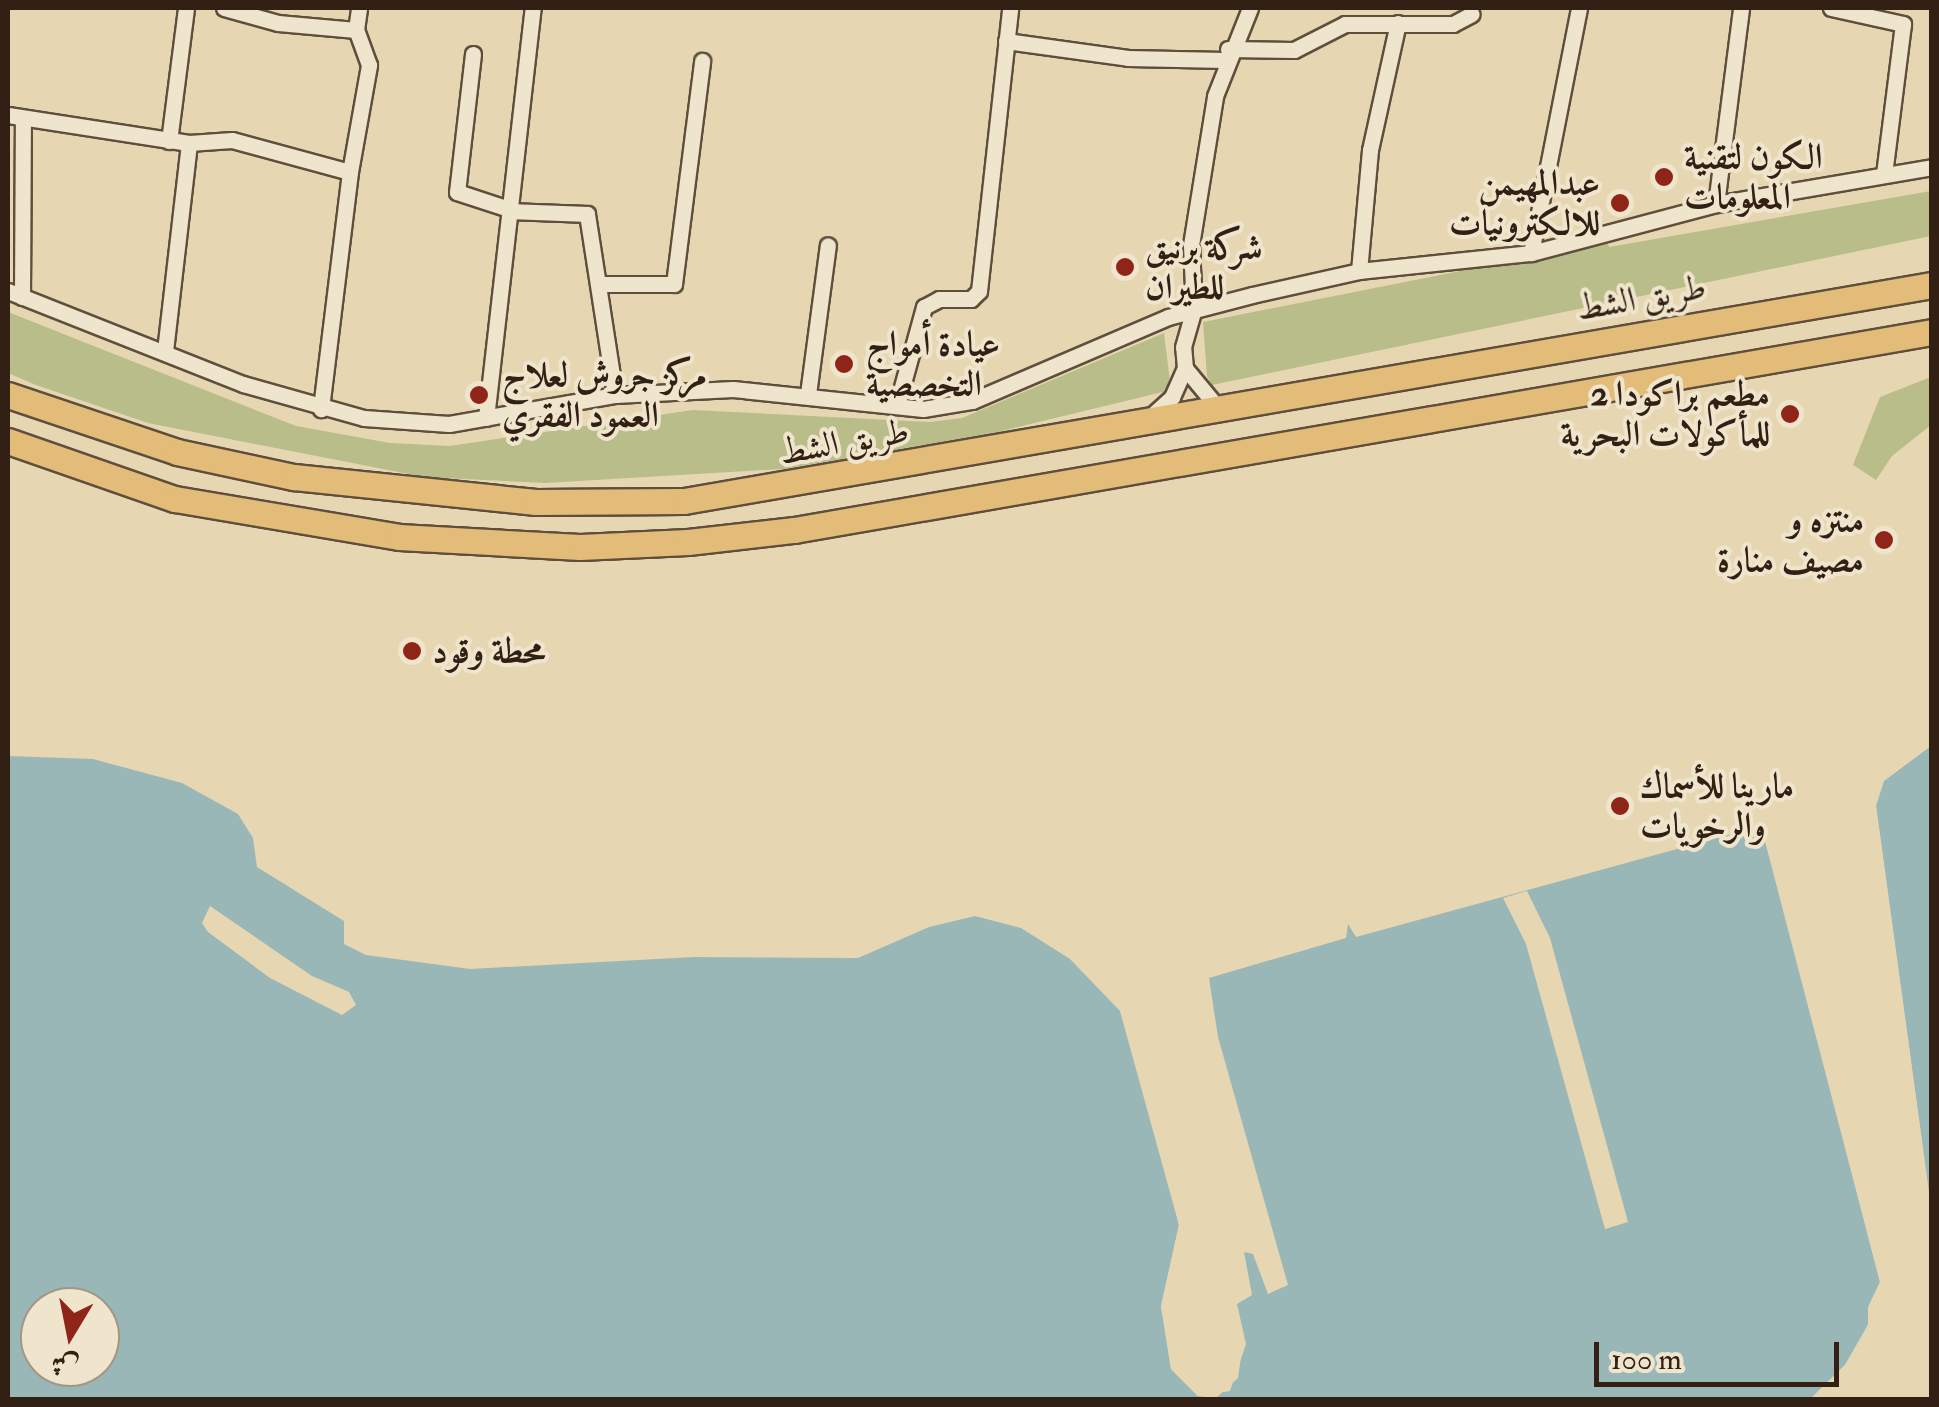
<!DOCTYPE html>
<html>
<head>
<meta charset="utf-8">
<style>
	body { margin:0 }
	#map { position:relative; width:1939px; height:1407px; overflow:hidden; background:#e6d7b2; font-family:"IM FELL Double Pica",Amiri,serif }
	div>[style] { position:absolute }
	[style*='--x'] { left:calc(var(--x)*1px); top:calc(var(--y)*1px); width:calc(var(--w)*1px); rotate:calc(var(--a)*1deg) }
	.green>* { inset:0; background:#b8bd89 }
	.water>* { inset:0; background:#9ab7b7 }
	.pier>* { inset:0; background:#e6d7b2 }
	.roads { filter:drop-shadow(2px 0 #5f4e3c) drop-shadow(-2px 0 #5f4e3c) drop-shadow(0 2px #5f4e3c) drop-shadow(0 -2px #5f4e3c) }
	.minor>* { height:15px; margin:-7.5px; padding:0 7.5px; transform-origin:7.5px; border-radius:7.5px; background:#efe5cd }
	.trunk>* { height:25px; margin:-12.5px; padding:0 12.5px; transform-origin:12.5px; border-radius:12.5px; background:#e3bc79 }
	.dots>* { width:28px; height:28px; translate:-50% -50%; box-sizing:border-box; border:5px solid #efe5cd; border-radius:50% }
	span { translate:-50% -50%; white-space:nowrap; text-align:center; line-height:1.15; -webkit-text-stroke:8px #efe5cd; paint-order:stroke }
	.poi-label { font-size:35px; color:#322014; font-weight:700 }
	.left { translate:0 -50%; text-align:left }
	.right { translate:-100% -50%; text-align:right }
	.street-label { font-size:35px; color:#322014 }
	.frame { position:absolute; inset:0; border:10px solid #322014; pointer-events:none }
	.north { position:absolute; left:20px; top:1287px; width:100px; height:100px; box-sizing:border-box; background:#efe5cd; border:2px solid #a39683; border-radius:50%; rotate:190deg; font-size:28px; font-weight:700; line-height:40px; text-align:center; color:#322014 }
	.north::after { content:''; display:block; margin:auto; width:35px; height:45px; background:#8f2418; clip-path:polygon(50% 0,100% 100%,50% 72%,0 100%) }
	.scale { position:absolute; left:1594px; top:1342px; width:245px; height:45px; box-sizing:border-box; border:5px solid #322014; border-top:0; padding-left:12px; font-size:30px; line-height:35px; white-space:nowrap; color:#322014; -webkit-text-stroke:8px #efe5cd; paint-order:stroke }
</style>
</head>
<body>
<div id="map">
	<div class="green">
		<i style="clip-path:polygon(1931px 191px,1931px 236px,1212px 385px,1207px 376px,1203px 322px,1607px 242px,1609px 247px)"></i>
		<i style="clip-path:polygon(8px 312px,296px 426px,390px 443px,450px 446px,693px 410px,929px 422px,962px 418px,1164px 333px,1171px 390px,997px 432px,783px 469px,545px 483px,424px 477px,148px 423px,36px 385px,8px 373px)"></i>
		<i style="clip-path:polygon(1931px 377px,1931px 425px,1892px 456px,1876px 480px,1853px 465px,1880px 397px)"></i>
	</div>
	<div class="water">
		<i style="clip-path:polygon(1931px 746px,1931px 1207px,1876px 806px,1884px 781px)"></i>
		<i style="clip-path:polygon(evenodd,8px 756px,93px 759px,182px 783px,238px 814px,253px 838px,257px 867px,344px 921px,344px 944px,366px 955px,470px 969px,694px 957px,858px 958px,929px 927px,975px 916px,1021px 928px,1070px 959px,1120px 1011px,1179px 1225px,1161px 1306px,1171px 1369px,1198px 1396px,1230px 1391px,1246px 1344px,1237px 1304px,1252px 1295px,1244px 1252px,1253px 1254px,1268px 1294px,1288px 1285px,1218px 1037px,1209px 978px,1346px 938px,1348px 924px,1356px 937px,1761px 826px,1880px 1282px,1868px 1307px,1870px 1321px,1845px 1365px,1810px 1400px,8px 1399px,8px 756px,40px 1307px,100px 1307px,100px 1367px,40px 1367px,40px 1307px)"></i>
	</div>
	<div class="pier">
		<i style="clip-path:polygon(1876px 806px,1931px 1207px,1932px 1212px,1871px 807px)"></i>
		<i style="clip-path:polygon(1769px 830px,1885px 1282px,1873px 1308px,1872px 1331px,1819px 1400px,1810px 1399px,1845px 1365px,1868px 1329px,1868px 1308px,1880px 1282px,1764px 831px)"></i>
		<i style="clip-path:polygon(1527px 891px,1550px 938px,1628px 1222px,1605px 1229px,1526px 944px,1503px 898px)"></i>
		<i style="clip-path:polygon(210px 906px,312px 976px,349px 992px,356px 1005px,342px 1015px,270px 978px,208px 932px,202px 923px)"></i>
		<i style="clip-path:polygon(1125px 1009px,1184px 1224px,1166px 1307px,1175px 1367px,1200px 1391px,1215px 1393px,1227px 1388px,1242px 1350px,1238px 1378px,1216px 1398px,1198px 1396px,1171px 1369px,1161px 1306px,1179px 1225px)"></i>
	</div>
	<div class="roads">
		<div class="minor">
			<i style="--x:224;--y:8;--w:56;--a:15.5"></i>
			<i style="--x:278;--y:23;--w:78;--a:5.1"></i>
			<i style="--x:1831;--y:8;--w:74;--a:12.5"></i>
			<i style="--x:1903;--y:24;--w:151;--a:97.2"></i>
			<i style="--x:1006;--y:41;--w:123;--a:7.9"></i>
			<i style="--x:1128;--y:58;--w:97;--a:1.2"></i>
			<i style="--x:1228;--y:49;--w:66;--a:0.9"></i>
			<i style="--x:1294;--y:50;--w:57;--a:-27"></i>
			<i style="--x:1345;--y:24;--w:108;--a:0"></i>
			<i style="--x:1453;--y:24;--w:21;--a:-28"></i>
			<i style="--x:473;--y:54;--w:139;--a:96.6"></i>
			<i style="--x:457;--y:192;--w:55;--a:18.1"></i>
			<i style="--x:8;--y:115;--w:183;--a:8.8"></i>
			<i style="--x:189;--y:143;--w:43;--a:-4"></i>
			<i style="--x:232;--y:140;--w:122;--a:15.2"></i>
			<i style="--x:350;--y:172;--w:239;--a:97"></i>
			<i style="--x:169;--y:141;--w:134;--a:-82.7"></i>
			<i style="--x:350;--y:172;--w:109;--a:-79.9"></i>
			<i style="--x:369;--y:65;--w:37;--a:-110"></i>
			<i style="--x:356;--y:30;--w:22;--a:-82"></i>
			<i style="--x:1716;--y:204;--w:198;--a:-82.7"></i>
			<i style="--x:509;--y:211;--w:78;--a:2.2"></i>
			<i style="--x:587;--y:214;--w:183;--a:81.2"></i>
			<i style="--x:1531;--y:253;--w:250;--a:-78.9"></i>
			<i style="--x:1359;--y:271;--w:121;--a:-84.8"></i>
			<i style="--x:1370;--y:150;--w:130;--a:-77.6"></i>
			<i style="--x:601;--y:284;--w:73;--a:0"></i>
			<i style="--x:674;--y:284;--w:225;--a:-82.8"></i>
			<i style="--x:8;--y:291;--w:253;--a:21.6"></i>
			<i style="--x:243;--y:384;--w:126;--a:15.7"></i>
			<i style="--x:364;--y:418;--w:85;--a:4"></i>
			<i style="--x:449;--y:424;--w:169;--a:-9.9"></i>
			<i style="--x:615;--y:395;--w:118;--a:-2.9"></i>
			<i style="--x:733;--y:389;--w:191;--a:6"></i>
			<i style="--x:923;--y:409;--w:50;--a:-9.3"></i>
			<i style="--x:972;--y:401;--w:213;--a:-23.2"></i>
			<i style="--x:1168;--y:317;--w:87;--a:-14.7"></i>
			<i style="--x:1252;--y:295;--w:110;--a:-12.6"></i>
			<i style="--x:1359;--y:271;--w:173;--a:-6"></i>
			<i style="--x:1531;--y:253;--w:191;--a:-14.8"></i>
			<i style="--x:1716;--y:204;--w:219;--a:-9.7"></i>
			<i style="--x:22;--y:297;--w:176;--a:-89.7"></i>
			<i style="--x:165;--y:351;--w:209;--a:-83.4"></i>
			<i style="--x:808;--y:394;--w:150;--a:-82.4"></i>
			<i style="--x:897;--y:405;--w:102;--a:-74.6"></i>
			<i style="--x:924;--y:307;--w:17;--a:-28"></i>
			<i style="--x:939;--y:299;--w:32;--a:0"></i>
			<i style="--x:971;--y:299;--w:11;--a:-45"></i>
			<i style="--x:979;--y:291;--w:285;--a:-83.7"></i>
			<i style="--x:1219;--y:409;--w:53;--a:-129.7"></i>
			<i style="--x:1185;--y:368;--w:21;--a:-95"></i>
			<i style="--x:1183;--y:347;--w:40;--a:-74"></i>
			<i style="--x:1194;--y:309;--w:64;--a:-92.7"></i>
			<i style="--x:1191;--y:245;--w:151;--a:-80.8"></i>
			<i style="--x:1215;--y:96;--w:95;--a:-68.3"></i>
			<i style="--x:1150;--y:417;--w:30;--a:-42"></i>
			<i style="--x:1172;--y:397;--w:32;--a:-66"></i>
			<i style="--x:486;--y:418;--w:413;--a:-83.5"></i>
		</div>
		<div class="trunk">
			<i style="--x:8;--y:395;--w:178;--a:18.6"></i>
			<i style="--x:177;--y:452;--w:120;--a:12.1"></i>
			<i style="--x:294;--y:477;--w:243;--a:5.9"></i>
			<i style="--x:536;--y:502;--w:148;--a:-0.4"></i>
			<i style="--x:684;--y:501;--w:1267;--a:-9.82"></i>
			<i style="--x:8;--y:441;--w:177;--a:19.2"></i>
			<i style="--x:175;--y:499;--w:227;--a:9.6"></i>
			<i style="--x:399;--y:537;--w:181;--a:3.2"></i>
			<i style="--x:580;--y:547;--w:108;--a:-2.7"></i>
			<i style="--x:688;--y:542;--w:107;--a:-6.5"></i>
			<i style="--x:794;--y:530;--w:1155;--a:-9.87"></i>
		</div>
	</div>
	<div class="dots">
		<i style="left:1664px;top:177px;background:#8f2418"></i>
		<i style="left:1620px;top:203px;background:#8f2418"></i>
		<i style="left:1125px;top:267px;background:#8f2418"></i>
		<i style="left:844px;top:364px;background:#8f2418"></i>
		<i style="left:479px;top:395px;background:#8f2418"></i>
		<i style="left:1790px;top:414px;background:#8f2418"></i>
		<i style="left:1884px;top:540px;background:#8f2418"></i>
		<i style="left:412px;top:651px;background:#8f2418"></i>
		<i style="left:1620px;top:806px;background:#8f2418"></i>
	</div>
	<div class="poi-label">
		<span class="left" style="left:1684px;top:177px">الكون لتقنية<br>المعلومات</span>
		<span class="right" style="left:1600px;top:203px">عبدالمهيمن<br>للالكترونيات</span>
		<span class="left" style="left:1145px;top:267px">شركة برنيق<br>للطيران</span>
		<span class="left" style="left:866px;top:364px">عيادة أمواج<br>التخصصية</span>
		<span class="left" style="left:502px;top:395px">مركز جروش لعلاج<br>العمود الفقري</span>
		<span class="right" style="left:1770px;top:414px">مطعم براكودا 2<br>للمأكولات البحرية</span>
		<span class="right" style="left:1864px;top:540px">منتزه و<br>مصيف منارة</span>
		<span class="left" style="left:432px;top:651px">محطة وقود</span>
		<span class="left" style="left:1640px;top:806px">مارينا للأسماك<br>والرخويات</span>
	</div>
	<div class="street-label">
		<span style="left:1641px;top:298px;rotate:-10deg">طريق الشط</span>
		<span style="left:844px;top:442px;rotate:-10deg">طريق الشط</span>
	</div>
	<div class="frame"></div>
	<div class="north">ش</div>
	<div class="scale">100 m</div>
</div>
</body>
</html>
